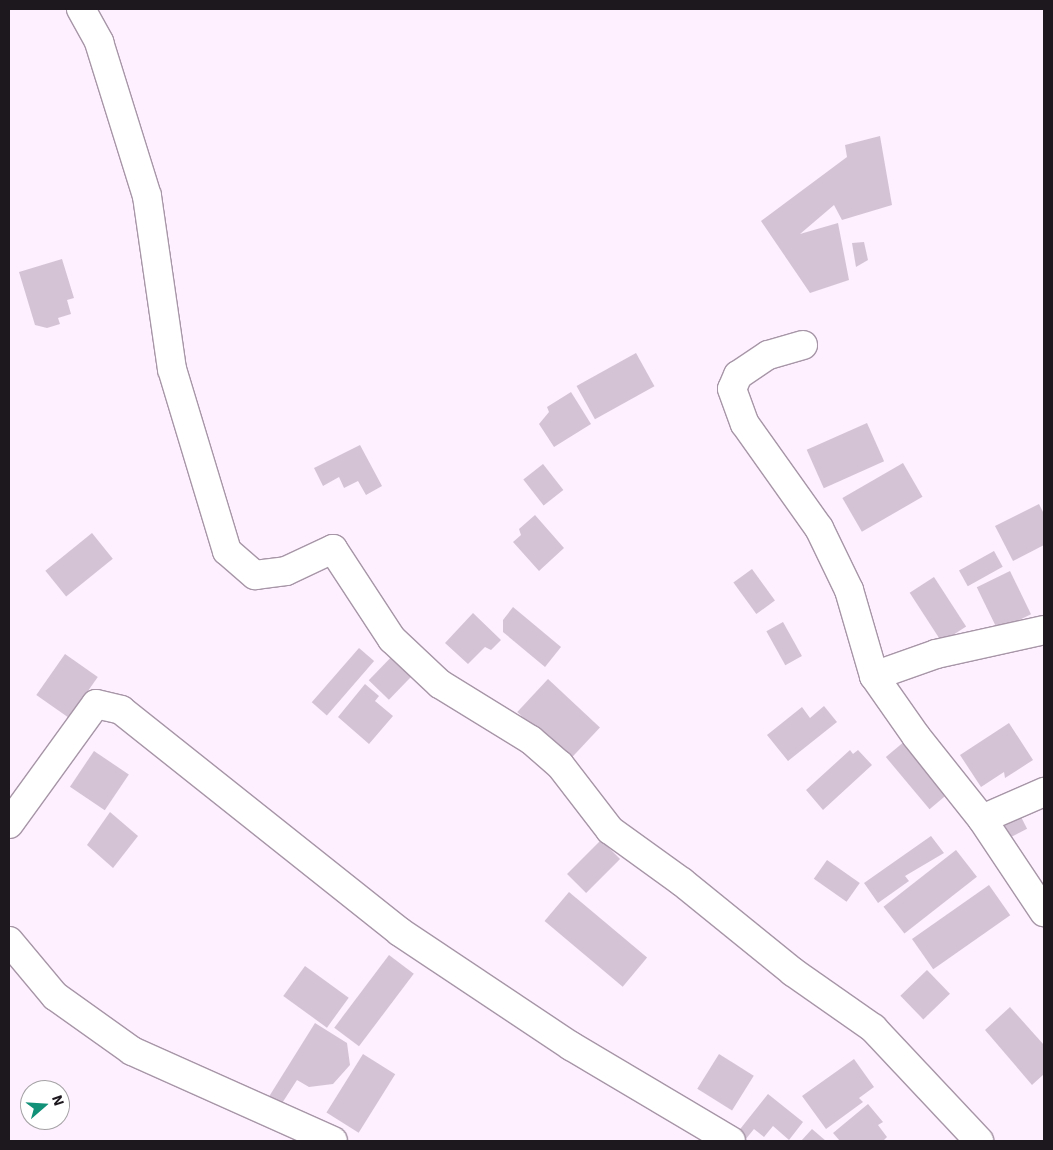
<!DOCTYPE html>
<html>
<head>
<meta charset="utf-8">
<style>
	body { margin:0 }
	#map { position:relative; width:1053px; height:1150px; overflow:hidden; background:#fef0ff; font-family:"IBM Plex Sans",sans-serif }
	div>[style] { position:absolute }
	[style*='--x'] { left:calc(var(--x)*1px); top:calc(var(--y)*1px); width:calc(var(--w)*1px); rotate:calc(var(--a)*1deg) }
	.building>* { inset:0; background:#d4c3d5; transform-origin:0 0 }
	.roads { filter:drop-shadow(1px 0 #a796a7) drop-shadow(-1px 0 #a796a7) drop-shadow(0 1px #a796a7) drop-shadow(0 -1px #a796a7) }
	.minor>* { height:28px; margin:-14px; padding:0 14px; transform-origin:14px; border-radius:14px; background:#fff }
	span { translate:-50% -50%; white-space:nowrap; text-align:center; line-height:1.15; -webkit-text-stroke:4.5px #fff; paint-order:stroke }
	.frame { position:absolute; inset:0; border:10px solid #1d171e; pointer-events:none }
	.north { position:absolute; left:20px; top:1080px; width:50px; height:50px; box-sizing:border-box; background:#fff; border:1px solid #a5a2a5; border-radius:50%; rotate:71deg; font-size:14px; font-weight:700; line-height:20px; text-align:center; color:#1d171e }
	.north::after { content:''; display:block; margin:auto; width:18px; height:22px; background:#119178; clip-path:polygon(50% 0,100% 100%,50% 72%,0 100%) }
</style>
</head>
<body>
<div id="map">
	<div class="building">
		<i style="clip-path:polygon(880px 136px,892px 205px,842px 220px,834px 205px,800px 234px,838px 223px,849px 280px,810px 293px,761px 221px,847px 157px,845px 145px)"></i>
		<i style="clip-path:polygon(864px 242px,868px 260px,856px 267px,852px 243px)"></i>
		<i style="clip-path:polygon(62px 259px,74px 298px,67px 300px,71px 314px,58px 318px,60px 324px,47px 328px,35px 325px,19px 272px)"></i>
		<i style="left:636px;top:353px;width:38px;height:68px;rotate:61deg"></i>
		<i style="clip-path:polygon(571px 392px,591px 424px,554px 447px,539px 424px,549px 412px,547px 407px)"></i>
		<i style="left:867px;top:423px;width:42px;height:66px;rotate:66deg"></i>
		<i style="clip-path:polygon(360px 445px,382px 486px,366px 495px,358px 481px,344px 488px,339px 477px,323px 486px,314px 468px)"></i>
		<i style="left:903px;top:463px;width:39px;height:70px;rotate:60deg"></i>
		<i style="left:543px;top:464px;width:33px;height:25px;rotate:52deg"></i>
		<i style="clip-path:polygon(1039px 504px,1044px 514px,1044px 545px,1013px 561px,995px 526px)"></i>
		<i style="clip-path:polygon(535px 515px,564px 548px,539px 571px,513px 542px,521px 535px,519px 529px)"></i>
		<i style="left:92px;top:533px;width:33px;height:60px;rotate:51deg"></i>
		<i style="left:994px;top:551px;width:18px;height:40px;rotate:61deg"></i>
		<i style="left:752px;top:569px;width:39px;height:23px;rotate:54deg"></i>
		<i style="left:1010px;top:571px;width:48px;height:37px;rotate:64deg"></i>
		<i style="left:934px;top:577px;width:59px;height:29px;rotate:57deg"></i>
		<i style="clip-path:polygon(513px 607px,561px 647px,545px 667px,503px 632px,503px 620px)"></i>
		<i style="clip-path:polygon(473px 613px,501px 640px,491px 650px,485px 647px,468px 664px,445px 643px)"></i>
		<i style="left:783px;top:622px;width:39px;height:19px;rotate:61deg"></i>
		<i style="left:359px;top:648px;width:20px;height:72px;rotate:41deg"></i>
		<i style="left:400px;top:648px;width:28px;height:45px;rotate:44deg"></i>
		<i style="left:65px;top:654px;width:40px;height:50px;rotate:35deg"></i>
		<i style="left:548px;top:679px;width:71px;height:45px;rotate:43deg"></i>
		<i style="clip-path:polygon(365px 684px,379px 696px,375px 701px,393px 716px,369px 744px,338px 717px)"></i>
		<i style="clip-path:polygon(824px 706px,837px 722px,788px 761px,767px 735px,802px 707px,810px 718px)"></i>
		<i style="clip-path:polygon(1009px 723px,1033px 760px,1005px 778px,1004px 772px,981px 787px,960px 755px)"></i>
		<i style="left:905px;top:741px;width:68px;height:25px;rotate:50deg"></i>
		<i style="clip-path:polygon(850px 750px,853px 754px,858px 750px,872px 765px,823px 810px,806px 790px)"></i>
		<i style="left:94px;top:751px;width:42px;height:43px;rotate:34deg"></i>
		<i style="left:1018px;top:811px;width:20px;height:22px;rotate:63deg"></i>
		<i style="clip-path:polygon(110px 812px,138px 836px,113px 868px,87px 845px)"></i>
		<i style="clip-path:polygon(931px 836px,944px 853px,905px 876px,909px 881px,878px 903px,864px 883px)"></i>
		<i style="left:601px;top:840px;width:27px;height:48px;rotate:45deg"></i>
		<i style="left:956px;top:850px;width:34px;height:92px;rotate:52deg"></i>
		<i style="left:827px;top:860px;width:40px;height:23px;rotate:35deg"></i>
		<i style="left:989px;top:885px;width:37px;height:94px;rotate:55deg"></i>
		<i style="left:569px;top:892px;width:102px;height:38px;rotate:40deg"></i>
		<i style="left:389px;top:955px;width:31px;height:91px;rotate:37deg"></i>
		<i style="left:305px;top:966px;width:54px;height:37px;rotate:36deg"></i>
		<i style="left:927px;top:970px;width:33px;height:37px;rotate:46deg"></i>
		<i style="clip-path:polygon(1010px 1007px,1044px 1045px,1044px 1074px,1032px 1085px,985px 1030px)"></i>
		<i style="clip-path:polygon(315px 1023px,347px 1043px,350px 1065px,333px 1084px,309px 1087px,297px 1080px,277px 1111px,265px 1103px)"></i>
		<i style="left:363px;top:1054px;width:38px;height:69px;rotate:32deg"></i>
		<i style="left:719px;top:1054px;width:41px;height:41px;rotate:32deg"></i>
		<i style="clip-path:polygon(854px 1059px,874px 1087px,859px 1098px,863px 1102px,826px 1129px,802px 1096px)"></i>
		<i style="clip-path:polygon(768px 1094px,803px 1122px,789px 1140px,773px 1126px,764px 1137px,754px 1129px,745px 1140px,737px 1133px)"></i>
		<i style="clip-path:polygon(868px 1104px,883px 1122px,878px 1125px,887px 1137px,883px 1141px,840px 1141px,833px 1133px)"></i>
		<i style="clip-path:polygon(812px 1129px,826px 1141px,801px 1141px)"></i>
	</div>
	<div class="roads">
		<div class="minor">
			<i style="--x:81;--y:9;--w:38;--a:61"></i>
			<i style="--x:99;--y:42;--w:161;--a:72.7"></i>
			<i style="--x:147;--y:196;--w:175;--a:81.8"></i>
			<i style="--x:172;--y:369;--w:190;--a:73.2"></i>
			<i style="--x:227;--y:551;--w:37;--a:41"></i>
			<i style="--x:255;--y:575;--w:31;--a:-7"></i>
			<i style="--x:286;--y:571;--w:52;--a:-25.1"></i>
			<i style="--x:333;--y:549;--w:108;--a:56.8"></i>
			<i style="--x:392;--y:639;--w:66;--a:43.2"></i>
			<i style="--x:440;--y:684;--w:107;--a:31.6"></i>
			<i style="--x:531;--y:740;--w:38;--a:41"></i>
			<i style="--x:560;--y:765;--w:82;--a:52.4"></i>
			<i style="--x:610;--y:830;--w:89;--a:35.8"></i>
			<i style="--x:682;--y:882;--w:143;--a:39"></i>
			<i style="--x:793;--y:972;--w:98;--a:35"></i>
			<i style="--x:873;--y:1028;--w:155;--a:46.8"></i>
			<i style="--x:803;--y:345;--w:36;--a:164"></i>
			<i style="--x:768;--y:355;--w:36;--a:146"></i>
			<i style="--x:738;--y:375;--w:15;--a:113"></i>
			<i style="--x:732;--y:389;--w:37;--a:70"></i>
			<i style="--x:745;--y:424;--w:128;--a:54.6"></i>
			<i style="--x:819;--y:528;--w:69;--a:64.2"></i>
			<i style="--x:849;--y:590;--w:90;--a:73.8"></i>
			<i style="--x:874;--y:676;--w:73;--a:55"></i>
			<i style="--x:916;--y:736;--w:106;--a:51.5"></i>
			<i style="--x:982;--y:819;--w:112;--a:56.3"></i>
			<i style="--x:874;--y:676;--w:66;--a:-19.5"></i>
			<i style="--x:936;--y:654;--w:111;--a:-12.5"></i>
			<i style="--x:982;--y:819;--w:68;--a:-23.5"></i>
			<i style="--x:9;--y:824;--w:148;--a:-54.1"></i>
			<i style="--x:96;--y:704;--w:26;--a:13"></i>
			<i style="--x:121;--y:710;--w:357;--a:38.5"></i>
			<i style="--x:400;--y:932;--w:206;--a:33.7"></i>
			<i style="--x:571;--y:1046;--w:186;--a:30.7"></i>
			<i style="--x:9;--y:941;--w:72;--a:50.1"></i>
			<i style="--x:55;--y:996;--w:95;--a:35.5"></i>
			<i style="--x:132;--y:1051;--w:220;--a:24.1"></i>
		</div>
	</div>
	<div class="frame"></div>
	<div class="north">N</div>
</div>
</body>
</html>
